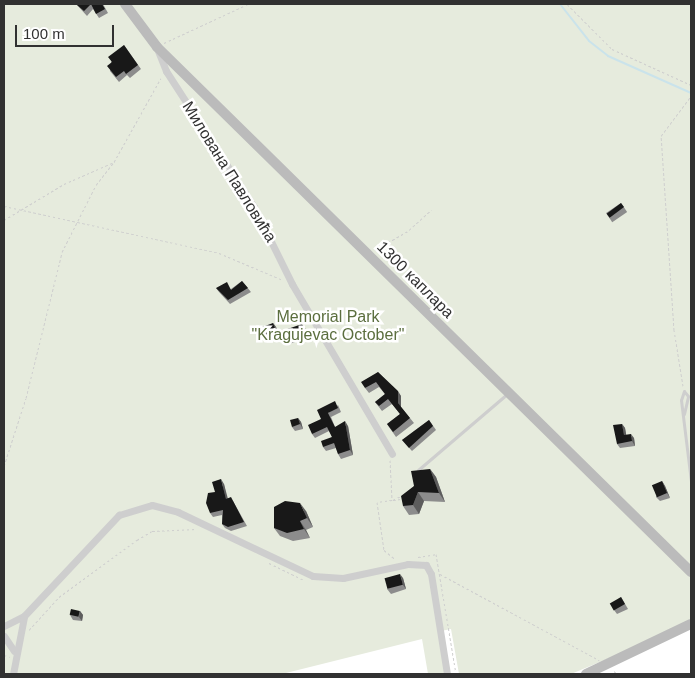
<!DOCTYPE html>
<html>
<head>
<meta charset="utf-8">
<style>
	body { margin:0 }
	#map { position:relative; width:695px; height:678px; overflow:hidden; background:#fff; font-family:Helvetica,sans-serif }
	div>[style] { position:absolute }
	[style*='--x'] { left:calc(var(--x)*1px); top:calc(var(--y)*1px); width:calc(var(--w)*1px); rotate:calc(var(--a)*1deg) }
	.green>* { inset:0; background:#e6ebdd }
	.stream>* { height:2px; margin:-1px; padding:0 1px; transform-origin:1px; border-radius:1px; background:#cae3eb }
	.path>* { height:1px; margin-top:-0.5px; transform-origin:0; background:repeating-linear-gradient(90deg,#cecece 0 2.5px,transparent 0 5px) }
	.lane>* { height:3px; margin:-1.5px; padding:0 1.5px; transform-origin:1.5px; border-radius:1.5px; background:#cecece }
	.street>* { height:7px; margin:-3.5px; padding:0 3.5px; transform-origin:3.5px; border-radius:3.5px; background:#cecece }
	.secondary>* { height:10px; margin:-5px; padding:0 5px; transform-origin:5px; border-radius:5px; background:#bbb }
	.wall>* { inset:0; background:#8c8c8c; transform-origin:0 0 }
	.shaded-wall>* { inset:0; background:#5d5d5d }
	.building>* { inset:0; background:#181818; transform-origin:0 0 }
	span { translate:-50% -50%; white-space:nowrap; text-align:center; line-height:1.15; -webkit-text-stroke:5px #fff; paint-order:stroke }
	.street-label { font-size:16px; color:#313131 }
	.park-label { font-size:16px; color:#5b6e3e }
	.frame { position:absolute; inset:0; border:5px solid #313131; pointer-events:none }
	.scale { position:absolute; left:15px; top:25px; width:99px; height:22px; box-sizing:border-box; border:2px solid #313131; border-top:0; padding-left:6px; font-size:15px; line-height:18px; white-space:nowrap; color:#313131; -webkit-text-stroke:4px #fff; paint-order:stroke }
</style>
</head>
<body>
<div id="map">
	<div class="green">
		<i style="clip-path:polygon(4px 4px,691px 4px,691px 624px,571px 674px,459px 674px,451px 629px,441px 631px,448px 674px,428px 674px,422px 639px,282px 674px,4px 674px)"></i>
	</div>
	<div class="stream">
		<i style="--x:560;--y:4;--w:47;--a:51.9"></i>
		<i style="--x:589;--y:41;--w:24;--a:38"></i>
		<i style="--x:608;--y:56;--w:91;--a:24"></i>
	</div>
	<div class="path">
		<i style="--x:567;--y:4;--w:64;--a:45"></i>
		<i style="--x:612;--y:49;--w:87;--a:24.5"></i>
		<i style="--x:164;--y:43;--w:93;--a:-24.9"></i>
		<i style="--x:4;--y:206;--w:220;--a:12.3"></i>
		<i style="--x:219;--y:253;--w:69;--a:22.9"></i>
		<i style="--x:4;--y:220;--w:70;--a:-31"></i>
		<i style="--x:64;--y:184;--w:55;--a:-23.7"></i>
		<i style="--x:114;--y:162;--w:96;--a:-60.8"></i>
		<i style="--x:375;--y:250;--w:39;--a:-30"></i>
		<i style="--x:409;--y:230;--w:30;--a:-42"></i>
		<i style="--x:683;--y:386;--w:57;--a:-99.1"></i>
		<i style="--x:674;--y:330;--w:194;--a:-93.8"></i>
		<i style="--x:661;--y:136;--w:50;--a:-53.1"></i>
		<i style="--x:390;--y:460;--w:40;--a:87.1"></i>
		<i style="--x:392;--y:500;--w:15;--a:172"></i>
		<i style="--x:377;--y:502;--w:49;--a:81.7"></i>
		<i style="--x:384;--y:550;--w:14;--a:39"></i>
		<i style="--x:4;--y:466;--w:71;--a:-72.1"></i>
		<i style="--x:26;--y:398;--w:150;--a:-76.1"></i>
		<i style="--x:62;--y:252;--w:75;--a:-63.1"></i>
		<i style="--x:96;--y:185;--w:29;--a:-52"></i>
		<i style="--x:393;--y:500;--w:11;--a:-27"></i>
		<i style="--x:393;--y:500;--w:8;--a:-7"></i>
		<i style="--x:418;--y:557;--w:18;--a:-9"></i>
		<i style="--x:436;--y:554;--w:122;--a:80.5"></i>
		<i style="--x:269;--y:563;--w:39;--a:26"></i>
		<i style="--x:440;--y:574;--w:181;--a:28.4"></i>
		<i style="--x:29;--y:630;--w:45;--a:-47.7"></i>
		<i style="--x:59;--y:597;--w:97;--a:-36.2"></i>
		<i style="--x:137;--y:540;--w:17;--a:-31"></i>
		<i style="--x:152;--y:531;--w:45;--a:-2.5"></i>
		<i style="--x:4;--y:655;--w:6;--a:18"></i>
		<i style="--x:614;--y:671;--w:4;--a:45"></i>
	</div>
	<div class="lane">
		<i style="--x:684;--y:414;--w:18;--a:-77"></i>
		<i style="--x:688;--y:396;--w:6;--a:-129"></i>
		<i style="--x:684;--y:391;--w:9;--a:108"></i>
		<i style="--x:681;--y:400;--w:82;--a:83"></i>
		<i style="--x:418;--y:470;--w:117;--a:-40.5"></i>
	</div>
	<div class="street">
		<i style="--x:158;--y:51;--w:22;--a:68"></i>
		<i style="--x:166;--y:71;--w:162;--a:57.1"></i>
		<i style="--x:254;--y:207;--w:86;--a:63.7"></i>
		<i style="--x:292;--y:284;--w:197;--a:59.5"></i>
		<i style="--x:4;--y:626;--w:22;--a:-27"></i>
		<i style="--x:24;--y:616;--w:139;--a:-46.8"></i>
		<i style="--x:119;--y:515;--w:34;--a:-17"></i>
		<i style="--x:152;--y:505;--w:27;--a:15"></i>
		<i style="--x:178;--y:512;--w:149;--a:25.4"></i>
		<i style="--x:313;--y:576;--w:30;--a:4"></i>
		<i style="--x:343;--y:578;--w:66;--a:-12.2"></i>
		<i style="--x:408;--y:564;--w:18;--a:3"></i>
		<i style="--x:426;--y:565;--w:10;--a:61"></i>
		<i style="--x:431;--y:574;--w:101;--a:80.9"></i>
		<i style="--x:4;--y:636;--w:18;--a:56"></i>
		<i style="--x:13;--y:674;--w:58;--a:-79.1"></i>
	</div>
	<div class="secondary">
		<i style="--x:125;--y:4;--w:54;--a:53.3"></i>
		<i style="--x:157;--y:47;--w:749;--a:44.51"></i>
		<i style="--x:586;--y:674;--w:116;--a:-25.5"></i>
	</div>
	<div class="wall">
		<i style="clip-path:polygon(103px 4px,108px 13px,99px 18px,93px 9px,87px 16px,77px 5px)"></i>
		<i style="clip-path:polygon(124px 45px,141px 69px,130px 78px,127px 75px,119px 82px,110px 71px,111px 62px)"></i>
		<i style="left:621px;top:203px;width:11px;height:18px;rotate:56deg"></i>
		<i style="clip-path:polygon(242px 281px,251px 292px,230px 304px,219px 292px,216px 288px,231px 289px)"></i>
		<i style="clip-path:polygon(273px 323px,276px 327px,279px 335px,268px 339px,265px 335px)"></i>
		<i style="clip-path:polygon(305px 328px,310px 338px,285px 345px,282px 340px)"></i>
		<i style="clip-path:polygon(378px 372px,401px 396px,401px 407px,414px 423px,396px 437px,387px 424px,400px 414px,392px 404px,382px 411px,375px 402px,385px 394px,379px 387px,369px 393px,365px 388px)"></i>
		<i style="clip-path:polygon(338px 405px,341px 412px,331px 417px,335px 427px,348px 426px,353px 455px,341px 459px,338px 454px,336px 448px,326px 451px,323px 447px,332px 437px,329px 431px,315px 438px,312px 434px,321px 419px)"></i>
		<i style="clip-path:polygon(298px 418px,301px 422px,303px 429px,295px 431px,292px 427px)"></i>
		<i style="clip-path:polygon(429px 420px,436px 430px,412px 451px,402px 440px)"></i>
		<i style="clip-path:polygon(622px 424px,625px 428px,626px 435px,634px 438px,635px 446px,620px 448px,617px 444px)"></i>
		<i style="clip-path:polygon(430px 469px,436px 477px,445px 502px,424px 501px,419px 514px,409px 515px,403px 506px,414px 486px)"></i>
		<i style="clip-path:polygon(662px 481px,665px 486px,670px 498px,660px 501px,656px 497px)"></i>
		<i style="clip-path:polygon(224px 484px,227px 498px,233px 501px,247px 526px,231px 531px,225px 528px,222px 524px,222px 515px,213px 517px,210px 513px)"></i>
		<i style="clip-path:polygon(306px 511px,313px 527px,306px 530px,310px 538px,293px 541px,280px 536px,274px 528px)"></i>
		<i style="clip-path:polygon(403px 578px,406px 589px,391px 594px,387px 589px)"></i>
		<i style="clip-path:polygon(621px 597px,628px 609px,617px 614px,614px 610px)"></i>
		<i style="clip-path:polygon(80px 611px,83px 615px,82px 621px,73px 620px,70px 615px)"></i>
	</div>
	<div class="shaded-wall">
		<i style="clip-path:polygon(273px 323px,276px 327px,279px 335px,276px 331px)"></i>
		<i style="clip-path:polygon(398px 391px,401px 396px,401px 408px,398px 403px)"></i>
		<i style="clip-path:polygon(298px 418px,301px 422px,303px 429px,300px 424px)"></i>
		<i style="clip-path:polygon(345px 421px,348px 426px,353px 455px,350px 450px)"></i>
		<i style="clip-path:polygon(622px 424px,625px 428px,627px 439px,624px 435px)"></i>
		<i style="clip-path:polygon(631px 434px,634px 438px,635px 446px,632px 441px)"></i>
		<i style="clip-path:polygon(430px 469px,436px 477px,445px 502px,439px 493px)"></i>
		<i style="clip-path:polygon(221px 479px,224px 484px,229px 503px,226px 499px)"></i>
		<i style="clip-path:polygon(662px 481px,665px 486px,670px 498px,667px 493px)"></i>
		<i style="clip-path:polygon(418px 492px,424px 501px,419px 514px,413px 505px)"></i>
		<i style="clip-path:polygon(300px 503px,306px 511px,313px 527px,307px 518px)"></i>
		<i style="clip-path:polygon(300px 521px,306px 530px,310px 538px,304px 529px)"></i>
		<i style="clip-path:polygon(400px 574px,403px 578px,406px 589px,403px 585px)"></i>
		<i style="clip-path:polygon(80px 611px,83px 615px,82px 621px,79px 617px)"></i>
	</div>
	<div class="building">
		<i style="clip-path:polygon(78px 4px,102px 4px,105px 9px,96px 14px,91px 4px,84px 11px,77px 5px)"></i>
		<i style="clip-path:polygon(124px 45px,138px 65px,126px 74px,124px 71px,116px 77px,107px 66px,112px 62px,108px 57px)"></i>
		<i style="left:621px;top:203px;width:5px;height:18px;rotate:53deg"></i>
		<i style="clip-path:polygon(242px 281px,248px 288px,228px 300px,216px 288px,227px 282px,231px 290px)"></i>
		<i style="left:273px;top:323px;width:9px;height:12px;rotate:69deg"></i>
		<i style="clip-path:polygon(302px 324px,307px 333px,282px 340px,279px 332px)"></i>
		<i style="clip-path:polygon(378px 372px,398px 391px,398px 403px,410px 418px,393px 432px,387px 424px,400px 414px,388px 399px,379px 406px,375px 402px,385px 394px,376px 382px,365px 388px,361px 382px)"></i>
		<i style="clip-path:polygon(335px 401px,338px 408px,328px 413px,335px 427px,345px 421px,350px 450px,338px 454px,334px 443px,323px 447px,321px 441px,332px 437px,327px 427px,312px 434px,308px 425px,321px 419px,317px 410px)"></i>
		<i style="clip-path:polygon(298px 418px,300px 424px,292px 427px,290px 420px)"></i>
		<i style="clip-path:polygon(429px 420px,433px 426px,409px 448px,402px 440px)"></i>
		<i style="clip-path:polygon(622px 424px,624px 435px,631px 434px,632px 441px,617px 444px,613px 425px)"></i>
		<i style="clip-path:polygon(430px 469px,439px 493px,418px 492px,413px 505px,403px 506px,401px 496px,414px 486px,411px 471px)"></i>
		<i style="clip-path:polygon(221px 479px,226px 499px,231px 497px,244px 522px,228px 527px,222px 524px,223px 510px,210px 513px,206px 503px,208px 493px,215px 492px,212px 482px)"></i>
		<i style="left:662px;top:481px;width:13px;height:11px;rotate:67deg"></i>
		<i style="clip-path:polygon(285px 501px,300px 503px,307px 518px,300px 521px,304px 529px,287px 533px,274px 528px,274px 507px)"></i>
		<i style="left:400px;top:574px;width:11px;height:16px;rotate:75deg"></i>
		<i style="left:621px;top:597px;width:8px;height:13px;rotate:60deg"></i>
		<i style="left:71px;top:609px;width:9px;height:6px;rotate:13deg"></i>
	</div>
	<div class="street-label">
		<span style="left:229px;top:172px;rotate:58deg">Милована Павловића</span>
		<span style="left:415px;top:280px;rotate:45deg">1300 каплара</span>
	</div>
	<div class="park-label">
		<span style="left:328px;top:326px">Memorial Park<br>"Kragujevac October"</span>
	</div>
	<div class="frame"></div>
	<div class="scale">100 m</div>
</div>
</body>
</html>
